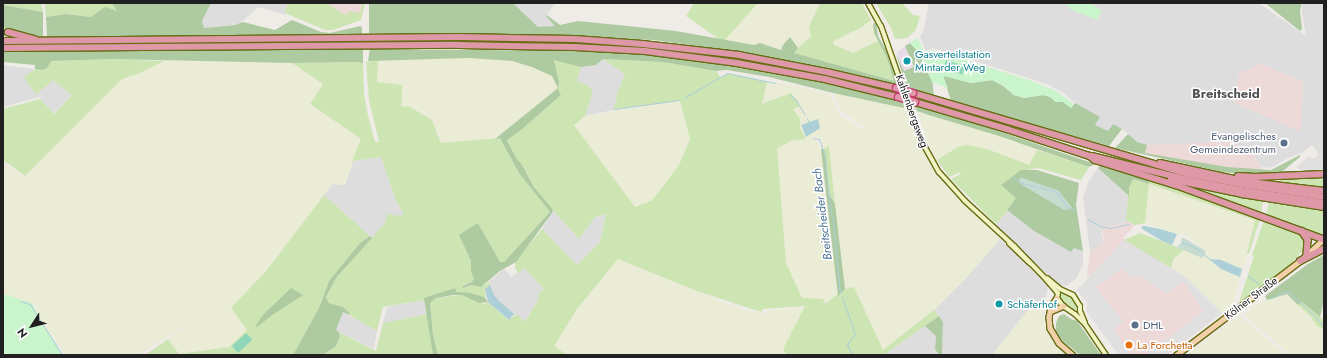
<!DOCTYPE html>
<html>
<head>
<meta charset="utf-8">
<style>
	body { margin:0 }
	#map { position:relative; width:1327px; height:358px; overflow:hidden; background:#efece7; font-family:Jost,sans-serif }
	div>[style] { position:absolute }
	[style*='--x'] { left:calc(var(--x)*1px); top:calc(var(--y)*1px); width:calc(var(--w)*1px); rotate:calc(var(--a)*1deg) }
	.residential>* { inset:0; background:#dedddd }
	.commercial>* { inset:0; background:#eed9d9 }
	.industrial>* { inset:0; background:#e8dae6 }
	.farmland>* { inset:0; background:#ebecd5 }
	.grass>* { inset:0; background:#cde4b3 }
	.forest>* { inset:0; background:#aecaa1 }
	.wetland>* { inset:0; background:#c6dcd1 }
	.park>* { inset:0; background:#caf4cc }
	.pitch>* { inset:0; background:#8ed6b7; transform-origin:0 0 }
	.parking>* { inset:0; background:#e0e0e0 }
	.water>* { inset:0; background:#add0d8 }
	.stream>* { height:1px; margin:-0.5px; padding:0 0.5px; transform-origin:0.5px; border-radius:0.5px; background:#add0d8 }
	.roads { filter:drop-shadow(1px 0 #666d11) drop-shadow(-1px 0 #666d11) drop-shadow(0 1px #666d11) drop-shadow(0 -1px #666d11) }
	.secondary>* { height:4px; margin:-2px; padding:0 2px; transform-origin:2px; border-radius:2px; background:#f2f3c2 }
	.primary>* { height:4.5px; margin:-2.25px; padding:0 2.25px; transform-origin:2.25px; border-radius:2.25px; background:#f2d0a9 }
	.highway>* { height:5.5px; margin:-2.75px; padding:0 2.75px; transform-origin:2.75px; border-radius:2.75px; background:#de98a7 }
	.bridges { filter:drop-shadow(1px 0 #c8396f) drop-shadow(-1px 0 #c8396f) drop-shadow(0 1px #c8396f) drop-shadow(0 -1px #c8396f) }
	.highway-bridge>* { height:5.5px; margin:-2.75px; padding:0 2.75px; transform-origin:2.75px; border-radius:2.75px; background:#de98a7 }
	.dots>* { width:11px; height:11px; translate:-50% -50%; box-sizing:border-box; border:2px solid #fff; border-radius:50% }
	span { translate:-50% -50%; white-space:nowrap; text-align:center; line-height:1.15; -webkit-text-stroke:3px #fff; paint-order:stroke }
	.culture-label { font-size:11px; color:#0d838f }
	.left { translate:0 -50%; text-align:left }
	.street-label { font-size:11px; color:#202020 }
	.service-label { font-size:11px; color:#4e5e75 }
	.right { translate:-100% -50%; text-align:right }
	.food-label { font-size:11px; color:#c56008 }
	.water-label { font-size:12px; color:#4f7697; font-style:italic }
	.quarter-label { font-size:13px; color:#535353; font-weight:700 }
	.frame { position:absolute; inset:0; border:4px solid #202020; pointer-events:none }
	.north { position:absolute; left:12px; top:306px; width:40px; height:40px; -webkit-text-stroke:3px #fff; paint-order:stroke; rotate:234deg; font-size:11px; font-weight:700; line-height:16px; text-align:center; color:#202020 }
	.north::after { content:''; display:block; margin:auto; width:14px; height:18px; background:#202020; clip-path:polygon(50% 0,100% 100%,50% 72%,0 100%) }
</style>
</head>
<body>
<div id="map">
	<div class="residential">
		<i style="clip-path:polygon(211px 3px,287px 3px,285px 15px,259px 7px,239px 24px,204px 28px,202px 21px)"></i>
		<i style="clip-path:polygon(513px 3px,555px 3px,546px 16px,556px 26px,538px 27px)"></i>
		<i style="clip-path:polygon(evenodd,929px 3px,1259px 3px,1306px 36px,1302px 12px,1303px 3px,1324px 3px,1324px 160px,1312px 145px,1302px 153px,1288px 158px,1271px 168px,1261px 167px,1251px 151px,1231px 143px,1205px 143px,1144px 153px,1125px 140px,1129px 134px,1113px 124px,1108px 131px,1095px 125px,1099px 117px,1075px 103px,1064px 93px,1047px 84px,933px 48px,926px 51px,920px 37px,924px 28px,929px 3px,1260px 63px,1234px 102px,1240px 71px,1246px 71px,1260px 63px)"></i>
		<i style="clip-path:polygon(603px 59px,625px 74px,616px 96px,617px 99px,613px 110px,585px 116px,593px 91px,576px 81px,581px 67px,596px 65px)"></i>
		<i style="clip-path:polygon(3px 65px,35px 69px,24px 77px,53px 80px,72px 95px,53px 114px,39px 97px,3px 107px)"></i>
		<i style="clip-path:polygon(381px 157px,397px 203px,403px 211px,403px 216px,385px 223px,372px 238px,324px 195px,332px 184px,345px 185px,352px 161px)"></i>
		<i style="clip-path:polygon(1098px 168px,1129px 196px,1126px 223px,1106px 227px,1101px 233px,1104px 243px,1090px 252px,1083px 198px,1089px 180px)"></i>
		<i style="clip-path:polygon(553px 210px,579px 239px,595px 217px,606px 214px,600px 242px,577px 265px,542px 229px)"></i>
		<i style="clip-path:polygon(1008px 211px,1034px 231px,1071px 252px,1074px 248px,1083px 251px,1083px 264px,1076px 279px,1066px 286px,1058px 285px,995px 225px)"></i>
		<i style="clip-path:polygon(1000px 239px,1048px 285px,1045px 304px,1033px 304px,992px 355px,942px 355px,943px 322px,934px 310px,966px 278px)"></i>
		<i style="clip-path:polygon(524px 268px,544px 289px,539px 293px,538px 300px,525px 322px,517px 314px,514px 315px,503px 307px,492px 295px,489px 282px,504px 269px,511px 277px)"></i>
		<i style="clip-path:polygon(426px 300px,428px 314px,383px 323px,387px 307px)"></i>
		<i style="clip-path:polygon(343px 312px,377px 331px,374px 349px,335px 330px)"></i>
		<i style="clip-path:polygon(925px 326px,936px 336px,935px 349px,939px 355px,884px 355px)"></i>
	</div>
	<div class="commercial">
		<i style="clip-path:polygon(326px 3px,362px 3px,360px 14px,347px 15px)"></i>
		<i style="clip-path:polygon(1260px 63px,1303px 82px,1301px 132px,1233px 102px,1240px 71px,1246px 71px)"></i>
		<i style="clip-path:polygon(1221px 142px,1231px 143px,1251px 151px,1263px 171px,1209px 165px,1144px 153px,1147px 145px)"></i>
		<i style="clip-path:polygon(1126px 221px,1135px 225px,1123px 238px,1187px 278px,1222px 313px,1167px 355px,1119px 355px,1086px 310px,1088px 304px,1077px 290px,1090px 276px,1087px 275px,1090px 252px,1104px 243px,1102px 226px,1106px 227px,1126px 223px)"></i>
	</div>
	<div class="industrial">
		<i style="clip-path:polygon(905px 47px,914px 68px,904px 72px,897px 53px,898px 51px)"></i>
	</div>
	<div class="farmland">
		<i style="clip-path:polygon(758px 3px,814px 3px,819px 6px,809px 27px,811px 35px,798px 48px,790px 37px,782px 50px,760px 43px,754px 45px,725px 40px)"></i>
		<i style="clip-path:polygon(871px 20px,878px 41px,853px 53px,834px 45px,832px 41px,862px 27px)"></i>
		<i style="clip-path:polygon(468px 58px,512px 61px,532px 67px,552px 76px,558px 89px,495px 139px,441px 143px,438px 131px,400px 106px,377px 82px,378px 60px)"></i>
		<i style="clip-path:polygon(164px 61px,292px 63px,323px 84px,310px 105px,361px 139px,345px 185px,332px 184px,267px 270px,231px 308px,248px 330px,229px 347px,178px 354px,168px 339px,193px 320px,138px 355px,66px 355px,41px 319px,34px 304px,3px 295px,3px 162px,24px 178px,122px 79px,140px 73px)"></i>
		<i style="clip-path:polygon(767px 82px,775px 84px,776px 82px,830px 94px,840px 115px,862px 129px,864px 127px,841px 110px,833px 93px,904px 108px,918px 140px,945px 185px,1000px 239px,966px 278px,934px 310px,883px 350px,854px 288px,845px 289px,829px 147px,824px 149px,819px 138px,813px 137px,811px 138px,818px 142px,821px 149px,838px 296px,825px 304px,823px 299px,802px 299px,791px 276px,786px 263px,777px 147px,793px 140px,806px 139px,800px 128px,800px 119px,793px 109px,800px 106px,761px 104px)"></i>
		<i style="clip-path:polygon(680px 101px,690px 139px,679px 165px,658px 193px,651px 201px,635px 207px,574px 124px,585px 116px)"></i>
		<i style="clip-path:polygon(917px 111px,996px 135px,1037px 150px,1029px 165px,987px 149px,958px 147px,937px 160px,927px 141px)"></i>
		<i style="clip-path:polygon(1149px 184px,1255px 220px,1244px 266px,1233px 302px,1222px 313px,1187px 278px,1171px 268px,1174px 258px,1184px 250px,1202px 257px,1206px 251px,1188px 237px,1145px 223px)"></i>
		<i style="clip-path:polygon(618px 259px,734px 306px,764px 315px,766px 310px,804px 308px,784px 347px,784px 352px,789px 355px,567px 355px,554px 346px,577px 309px)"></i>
		<i style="clip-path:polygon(1287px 294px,1324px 332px,1324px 355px,1291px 355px,1245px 316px,1251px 308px,1267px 300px)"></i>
		<i style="clip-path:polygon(1033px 304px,1044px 305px,1044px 325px,1048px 334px,1068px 355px,992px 355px)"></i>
		<i style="clip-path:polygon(1239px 316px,1287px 355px,1186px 355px)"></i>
	</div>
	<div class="grass">
		<i style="clip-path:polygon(3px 3px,41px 3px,43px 12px,3px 5px)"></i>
		<i style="clip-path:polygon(45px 3px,112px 3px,118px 11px,101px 11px,91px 17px,66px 14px,46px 17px)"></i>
		<i style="clip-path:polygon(287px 3px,326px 3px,346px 15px,350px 11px,360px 13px,362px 3px,365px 3px,361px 20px,333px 30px,325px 30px,285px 13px)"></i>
		<i style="clip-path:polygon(694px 3px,758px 3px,725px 40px,720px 40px,686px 16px)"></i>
		<i style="clip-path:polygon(820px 3px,862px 3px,871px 20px,862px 27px,833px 41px,834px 45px,853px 53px,878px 41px,887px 58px,894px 81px,793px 53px,811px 36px,809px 27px)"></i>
		<i style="clip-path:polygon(876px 3px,902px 3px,913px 15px,920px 16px,916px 30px,907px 38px,895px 39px,891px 28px)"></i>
		<i style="clip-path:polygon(111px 59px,164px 61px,140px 73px,122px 79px,25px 176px,3px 160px,3px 109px,40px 99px,54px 114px,72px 95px,53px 80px,36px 95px,24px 77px,35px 69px,43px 70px,51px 61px)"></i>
		<i style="clip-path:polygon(554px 59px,581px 67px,577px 81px,587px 85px,593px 91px,585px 116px,574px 125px,635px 207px,651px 201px,658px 193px,679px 165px,690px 139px,680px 101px,613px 110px,617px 99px,616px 96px,625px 74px,603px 59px,663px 62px,716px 71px,721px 78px,727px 74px,731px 74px,767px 82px,762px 104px,791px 93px,800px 106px,793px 109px,800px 119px,800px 128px,806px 139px,793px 140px,777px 148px,786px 263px,802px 298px,823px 299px,825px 304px,845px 289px,854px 287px,883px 350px,934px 310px,939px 316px,884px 355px,789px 355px,784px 352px,784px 347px,805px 306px,763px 309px,761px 312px,697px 291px,618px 259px,577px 309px,554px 346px,567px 355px,513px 355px,511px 353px,509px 355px,438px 355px,433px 335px,430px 303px,436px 298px,462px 295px,484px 304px,488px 302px,508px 320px,517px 314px,525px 322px,538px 300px,539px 293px,544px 289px,524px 268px,518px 273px,515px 268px,515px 262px,542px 229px,577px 265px,600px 242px,606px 214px,595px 217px,579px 239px,539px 195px,522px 165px,516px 159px,507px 139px,521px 130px,561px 95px,558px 89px,559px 82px)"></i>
		<i style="clip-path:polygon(378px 60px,377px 82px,402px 85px,402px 100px,401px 106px,410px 107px,432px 120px,441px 143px,500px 138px,519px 173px,550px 212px,504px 262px,500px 262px,478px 223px,461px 239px,471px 261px,471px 271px,474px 279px,472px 282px,462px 285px,464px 288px,471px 285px,481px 287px,489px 282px,490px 285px,485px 289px,486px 298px,455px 292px,455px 288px,425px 298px,426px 300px,383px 307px,377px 331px,349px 315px,349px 312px,343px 307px,329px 303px,326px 297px,336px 278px,385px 223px,387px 214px,402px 216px,403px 212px,397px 203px,381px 157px,352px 161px,361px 139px,310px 104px,323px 84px,292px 63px,355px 62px,363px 63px,364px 94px,368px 116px,375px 142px,379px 142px,369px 100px,366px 62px)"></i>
		<i style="clip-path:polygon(968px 145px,987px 149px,1029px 165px,1037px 150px,1089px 167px,1081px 180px,1038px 168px,1021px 171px,1001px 185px,1016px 198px,1007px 210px,1008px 211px,996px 224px,951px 179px,961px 174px,960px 172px,949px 177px,937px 160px,958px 147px)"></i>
		<i style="clip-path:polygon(829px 146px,835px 204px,829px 194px,824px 149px)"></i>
		<i style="clip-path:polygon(1324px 176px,1324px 189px,1279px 183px,1280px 180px)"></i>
		<i style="clip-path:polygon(1133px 179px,1149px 184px,1149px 180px,1180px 189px,1260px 219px,1249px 254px,1247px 253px,1255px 220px,1149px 184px,1145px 223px,1135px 225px,1126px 221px,1129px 188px)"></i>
		<i style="clip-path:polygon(1188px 187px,1263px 202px,1261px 213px)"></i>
		<i style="clip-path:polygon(324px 195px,370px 236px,360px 243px,329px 281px,319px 308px,293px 355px,145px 355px,168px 339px,179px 354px,229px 347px,247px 330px,231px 308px,267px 270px)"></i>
		<i style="clip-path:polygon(1269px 203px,1324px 211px,1324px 234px,1321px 237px,1266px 215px)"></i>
		<i style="clip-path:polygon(1264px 220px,1296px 231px,1306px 240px,1302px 251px,1293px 262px,1241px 302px,1240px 299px,1254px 256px,1252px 255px)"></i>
		<i style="clip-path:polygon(1140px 233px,1172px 245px,1184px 250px,1174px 258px,1171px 268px,1124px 240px)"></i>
		<i style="clip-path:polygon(1064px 292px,1071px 295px,1074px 299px,1078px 307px,1078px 311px,1072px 311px,1059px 299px,1060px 294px)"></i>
		<i style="clip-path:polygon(1302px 302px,1320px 317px,1324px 321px,1324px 329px,1317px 326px,1311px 317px,1298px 305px)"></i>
		<i style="clip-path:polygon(428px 314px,433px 355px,323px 355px,330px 351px,340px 336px,339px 332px,376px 351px,383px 323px)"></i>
	</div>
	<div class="forest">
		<i style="clip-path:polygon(112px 3px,211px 3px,202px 21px,204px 28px,235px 25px,243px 22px,275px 30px,292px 20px,321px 32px,330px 33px,360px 26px,362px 27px,362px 34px,47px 37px,46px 17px,66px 14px,91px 17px,105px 7px,117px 11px)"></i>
		<i style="clip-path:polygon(369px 3px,513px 3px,538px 27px,555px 26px,546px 16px,547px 15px,560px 25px,578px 21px,676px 31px,754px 45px,760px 43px,781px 50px,783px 45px,790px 37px,798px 48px,794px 53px,894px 81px,887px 58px,874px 33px,873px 24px,876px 22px,878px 36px,886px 50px,900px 87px,828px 69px,759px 55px,654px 40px,514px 34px,369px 33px)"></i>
		<i style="clip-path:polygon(1265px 3px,1302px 3px,1300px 11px,1302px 29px,1300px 31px)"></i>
		<i style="clip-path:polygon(3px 5px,43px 12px,43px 37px,3px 27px)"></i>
		<i style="clip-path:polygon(910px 43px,917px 50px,932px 79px,934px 96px,907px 88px,896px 54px,904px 71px,914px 67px,905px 46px)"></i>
		<i style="clip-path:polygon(209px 49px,363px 49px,363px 63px,355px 62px,292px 63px,111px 59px,51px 61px,47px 68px,43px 70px,35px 69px,35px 65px,3px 62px,3px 51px)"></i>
		<i style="clip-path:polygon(370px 49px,575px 51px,645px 55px,712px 63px,846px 87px,903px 102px,904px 108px,833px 93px,769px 77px,727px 70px,716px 71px,663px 62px,603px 59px,596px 65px,581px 67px,554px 60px,559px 82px,558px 89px,561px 95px,521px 130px,507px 140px,516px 158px,522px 165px,534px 187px,553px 210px,552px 213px,516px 262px,500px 271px,481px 287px,471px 285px,463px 288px,462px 286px,472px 282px,474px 279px,471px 271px,471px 261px,459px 235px,478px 223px,500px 262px,504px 262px,550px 212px,519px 173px,500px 138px,495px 139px,558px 88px,552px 76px,532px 67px,512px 61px,468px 58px,368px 61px)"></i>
		<i style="clip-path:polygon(943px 75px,971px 83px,992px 80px,1003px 86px,1014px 95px,1024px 98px,1043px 95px,1050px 97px,1056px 102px,1063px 102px,1071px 108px,1075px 103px,1100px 117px,1095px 125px,1108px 131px,1113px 124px,1122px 129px,1109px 146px,951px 101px)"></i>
		<i style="clip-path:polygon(914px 106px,981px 125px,1095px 164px,1089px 167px,996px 135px,932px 116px,917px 111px)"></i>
		<i style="clip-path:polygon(1128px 134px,1137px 142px,1147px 145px,1145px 153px,1227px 167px,1271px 170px,1300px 155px,1300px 157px,1279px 174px,1257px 175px,1222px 172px,1115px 148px)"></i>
		<i style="clip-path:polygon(821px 149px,824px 149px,826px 158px,829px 194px,835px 204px,845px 289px,838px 296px)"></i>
		<i style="clip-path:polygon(1100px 166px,1149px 180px,1149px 184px,1133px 179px,1129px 188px,1129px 196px,1098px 168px)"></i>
		<i style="clip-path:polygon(1021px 170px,1037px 170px,1079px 183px,1076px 205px,1083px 251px,1074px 248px,1071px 252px,1034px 231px,1007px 210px,1016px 198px,1001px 185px)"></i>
		<i style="clip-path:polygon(370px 236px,372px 238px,336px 278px,326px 297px,329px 303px,343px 307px,349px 312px,349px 315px,343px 312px,336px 330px,339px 332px,340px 336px,336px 346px,323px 355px,293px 355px,319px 308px,329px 281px,360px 243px)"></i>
		<i style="clip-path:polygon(1324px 255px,1324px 300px,1320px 317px,1302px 302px,1298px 305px,1287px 294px,1267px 300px,1265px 296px,1308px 264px)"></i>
		<i style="clip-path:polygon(291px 288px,303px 295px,272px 315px,257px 327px,255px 327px,263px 315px)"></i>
		<i style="clip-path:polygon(455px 288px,456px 292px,470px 293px,484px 297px,488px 302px,479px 303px,462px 295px,453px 295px,436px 298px,430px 303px,433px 335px,438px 355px,433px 355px,424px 298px)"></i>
		<i style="clip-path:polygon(1064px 314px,1071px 319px,1077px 321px,1101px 355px,1080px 355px,1063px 341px,1056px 332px,1056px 323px,1059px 316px)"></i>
		<i style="clip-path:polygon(939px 316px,943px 322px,942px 355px,939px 355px,935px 349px,936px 336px,925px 326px)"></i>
	</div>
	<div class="wetland">
		<i style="clip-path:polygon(1020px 177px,1059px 191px,1072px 208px,1064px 210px,1019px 183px)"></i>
		<i style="clip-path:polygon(1182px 237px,1206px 251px,1202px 258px,1177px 247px,1181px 243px)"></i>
	</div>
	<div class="park">
		<i style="clip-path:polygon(1067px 3px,1090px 3px,1102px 11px,1097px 20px,1070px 9px,1070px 6px,1066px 6px)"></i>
		<i style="clip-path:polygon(916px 39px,918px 39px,925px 53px,933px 50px,1029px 80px,1056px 91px,1074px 104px,1071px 108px,1063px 102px,1056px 102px,1050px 97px,1043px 95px,1024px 98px,1014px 95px,1004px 86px,992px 80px,971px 83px,943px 76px,948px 88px,932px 82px,917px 50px,910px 43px)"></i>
		<i style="clip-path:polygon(3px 294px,32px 303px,39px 317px,63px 355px,3px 355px)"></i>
	</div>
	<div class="pitch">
		<i style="left:946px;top:60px;width:20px;height:9px;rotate:18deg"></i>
		<i style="clip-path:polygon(246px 333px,252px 339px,251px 341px,238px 353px,232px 346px)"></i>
	</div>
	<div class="parking">
		<i style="clip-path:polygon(1319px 154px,1324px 160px,1324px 169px,1300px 172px,1297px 166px,1310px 156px,1313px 159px)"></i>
		<i style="clip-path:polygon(1124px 240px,1187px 278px,1222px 313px,1164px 355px,1146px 355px,1204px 311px,1183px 282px,1166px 294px,1139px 275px,1132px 279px,1123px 268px,1096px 287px,1123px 322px,1113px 330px,1131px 355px,1119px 355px,1093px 321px,1086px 310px,1088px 304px,1077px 290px)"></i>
	</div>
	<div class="water">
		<i style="clip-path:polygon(818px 119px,820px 128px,806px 137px,801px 125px)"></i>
		<i style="clip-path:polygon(1144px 226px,1160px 229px,1177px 234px,1172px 245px,1162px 241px,1142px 229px,1141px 227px)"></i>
		<i style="clip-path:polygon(1209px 259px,1221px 260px,1242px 269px,1240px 277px,1221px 269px)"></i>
		<i style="clip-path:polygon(490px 285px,494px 295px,499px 301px,514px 314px,509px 320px,488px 302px,485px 289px)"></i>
	</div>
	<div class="stream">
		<i style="--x:790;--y:95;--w:8;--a:40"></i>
		<i style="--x:796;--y:100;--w:17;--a:59"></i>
		<i style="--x:684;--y:98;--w:50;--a:-30.2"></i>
		<i style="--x:727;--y:73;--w:49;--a:11.8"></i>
		<i style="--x:614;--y:109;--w:65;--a:-8"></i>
		<i style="--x:807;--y:118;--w:5;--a:68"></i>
		<i style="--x:813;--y:138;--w:6;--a:9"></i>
		<i style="--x:819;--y:139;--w:15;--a:70"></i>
		<i style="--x:824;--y:153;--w:61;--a:83.5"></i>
		<i style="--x:831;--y:214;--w:4;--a:63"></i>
		<i style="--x:833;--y:218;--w:5;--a:90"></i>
		<i style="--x:833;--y:223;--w:70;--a:84.3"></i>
		<i style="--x:1013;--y:177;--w:10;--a:37"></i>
		<i style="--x:1021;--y:183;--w:32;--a:13"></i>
		<i style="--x:1052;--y:190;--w:7;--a:34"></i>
		<i style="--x:1058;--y:194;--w:17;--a:54"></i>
		<i style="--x:1068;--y:208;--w:7;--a:16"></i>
		<i style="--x:1088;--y:219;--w:13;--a:32"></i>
		<i style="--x:1099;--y:226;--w:11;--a:10"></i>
		<i style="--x:1110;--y:228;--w:19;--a:-12"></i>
		<i style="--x:1182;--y:242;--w:13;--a:23"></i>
		<i style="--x:1194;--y:247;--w:20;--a:37"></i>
		<i style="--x:1248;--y:276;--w:14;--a:36"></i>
		<i style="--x:1278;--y:295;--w:7;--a:-27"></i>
		<i style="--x:1284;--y:292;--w:5;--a:0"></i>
		<i style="--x:1289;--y:292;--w:34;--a:43"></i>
		<i style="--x:1314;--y:315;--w:16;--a:52"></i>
		<i style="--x:842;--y:297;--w:39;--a:71"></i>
		<i style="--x:855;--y:334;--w:13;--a:129"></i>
		<i style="--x:847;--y:344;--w:12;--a:66"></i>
		<i style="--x:1270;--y:298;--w:5;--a:-11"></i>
		<i style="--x:20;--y:301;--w:10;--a:17"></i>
		<i style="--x:30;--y:304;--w:60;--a:57.9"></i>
	</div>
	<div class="roads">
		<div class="secondary">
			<i style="--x:868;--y:3;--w:26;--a:61"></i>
			<i style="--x:881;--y:26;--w:121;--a:70.7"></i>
			<i style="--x:921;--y:140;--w:37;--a:61"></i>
			<i style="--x:939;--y:172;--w:38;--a:48"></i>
			<i style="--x:964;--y:200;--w:68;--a:42.6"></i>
			<i style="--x:1014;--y:246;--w:43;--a:45.9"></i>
			<i style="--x:1044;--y:277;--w:21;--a:49"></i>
			<i style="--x:1058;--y:293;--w:5;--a:101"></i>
			<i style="--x:1057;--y:298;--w:10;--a:53"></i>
			<i style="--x:1063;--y:306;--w:14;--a:34"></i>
			<i style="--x:1075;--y:314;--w:14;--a:45"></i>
			<i style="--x:1085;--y:324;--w:37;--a:56"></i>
			<i style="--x:1009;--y:243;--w:29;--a:44"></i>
			<i style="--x:1047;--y:278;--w:17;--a:40"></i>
			<i style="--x:1060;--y:289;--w:14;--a:25"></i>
			<i style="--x:1073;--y:295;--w:13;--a:58"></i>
			<i style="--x:1080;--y:306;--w:5;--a:90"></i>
			<i style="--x:1080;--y:311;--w:13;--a:67"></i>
		</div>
		<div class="primary">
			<i style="--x:1057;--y:298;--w:11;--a:124"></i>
			<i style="--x:1051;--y:307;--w:10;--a:101"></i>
			<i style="--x:1049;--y:317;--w:11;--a:85"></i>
			<i style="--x:1050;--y:328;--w:17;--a:59"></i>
			<i style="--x:1059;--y:343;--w:18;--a:41"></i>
			<i style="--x:1051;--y:311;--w:13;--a:-23"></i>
			<i style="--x:1176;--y:355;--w:156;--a:-37.2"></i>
			<i style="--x:1300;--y:261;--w:33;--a:-43"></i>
		</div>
		<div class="highway">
			<i style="--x:8;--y:32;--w:28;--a:15"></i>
			<i style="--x:3;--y:41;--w:456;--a:-0.5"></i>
			<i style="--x:459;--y:37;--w:116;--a:1"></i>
			<i style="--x:575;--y:39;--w:68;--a:4.2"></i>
			<i style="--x:643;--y:44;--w:97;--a:6.5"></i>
			<i style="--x:739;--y:55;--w:90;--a:10.9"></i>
			<i style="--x:827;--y:72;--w:71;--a:13.1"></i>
			<i style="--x:3;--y:48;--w:456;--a:-0.4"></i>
			<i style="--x:459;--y:45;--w:116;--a:1"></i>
			<i style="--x:575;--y:47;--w:70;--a:3.3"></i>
			<i style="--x:645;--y:51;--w:93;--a:7.4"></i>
			<i style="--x:737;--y:63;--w:89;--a:10.3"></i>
			<i style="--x:825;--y:79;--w:75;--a:13.9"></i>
			<i style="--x:913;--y:93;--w:288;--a:16.4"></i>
			<i style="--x:1189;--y:174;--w:53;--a:10.9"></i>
			<i style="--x:1241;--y:184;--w:84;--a:8.9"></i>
			<i style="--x:915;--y:102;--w:96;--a:16.4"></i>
			<i style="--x:1007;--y:129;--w:87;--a:18"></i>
			<i style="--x:1090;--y:156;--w:6;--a:39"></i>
			<i style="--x:1095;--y:160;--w:85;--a:17.2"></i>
			<i style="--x:1176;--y:185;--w:157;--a:20.2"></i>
			<i style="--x:1092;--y:156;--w:100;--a:13.9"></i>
			<i style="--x:1189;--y:180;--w:53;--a:10.9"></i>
			<i style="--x:1241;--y:190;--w:84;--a:8.9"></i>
			<i style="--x:1160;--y:163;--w:91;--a:12.1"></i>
			<i style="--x:1249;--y:182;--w:76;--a:6.8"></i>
			<i style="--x:1238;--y:176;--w:17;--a:3"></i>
			<i style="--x:1255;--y:177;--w:69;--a:-2.5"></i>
			<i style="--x:1171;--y:179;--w:73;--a:11.9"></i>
			<i style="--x:1242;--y:194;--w:83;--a:9"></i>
			<i style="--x:1302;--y:231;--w:11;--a:56"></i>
			<i style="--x:1308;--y:240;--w:15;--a:94"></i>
			<i style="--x:1300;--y:261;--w:27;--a:-27"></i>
		</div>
	</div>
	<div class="bridges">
		<div class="highway-bridge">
			<i style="--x:896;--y:88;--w:18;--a:16"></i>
			<i style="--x:898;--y:97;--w:18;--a:16"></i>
		</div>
	</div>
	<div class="dots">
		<i style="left:907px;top:61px;background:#0f9aa8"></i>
		<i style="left:1284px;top:143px;background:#5c6f8a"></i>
		<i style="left:999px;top:304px;background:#0f9aa8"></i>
		<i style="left:1135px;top:325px;background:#5c6f8a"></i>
		<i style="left:1129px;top:345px;background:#e8710a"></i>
	</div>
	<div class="culture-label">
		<span class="left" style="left:915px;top:61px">Gasverteilstation<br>Mintarder Weg</span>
		<span class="left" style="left:1007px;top:304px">Schäferhof</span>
	</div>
	<div class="street-label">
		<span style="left:912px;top:111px;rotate:70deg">Kahlenbergsweg</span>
		<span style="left:1251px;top:298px;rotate:-37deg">Kölner Straße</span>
	</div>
	<div class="service-label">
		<span class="right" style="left:1276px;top:143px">Evangelisches<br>Gemeindezentrum</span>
		<span class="left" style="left:1143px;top:325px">DHL</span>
	</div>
	<div class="food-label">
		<span class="left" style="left:1137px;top:345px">La Forchetta</span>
	</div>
	<div class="water-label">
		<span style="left:823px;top:214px;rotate:-97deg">Breitscheider Bach</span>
	</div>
	<div class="quarter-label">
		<span style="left:1226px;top:94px">Breitscheid</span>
	</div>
	<div class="frame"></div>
	<div class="north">N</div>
</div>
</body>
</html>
